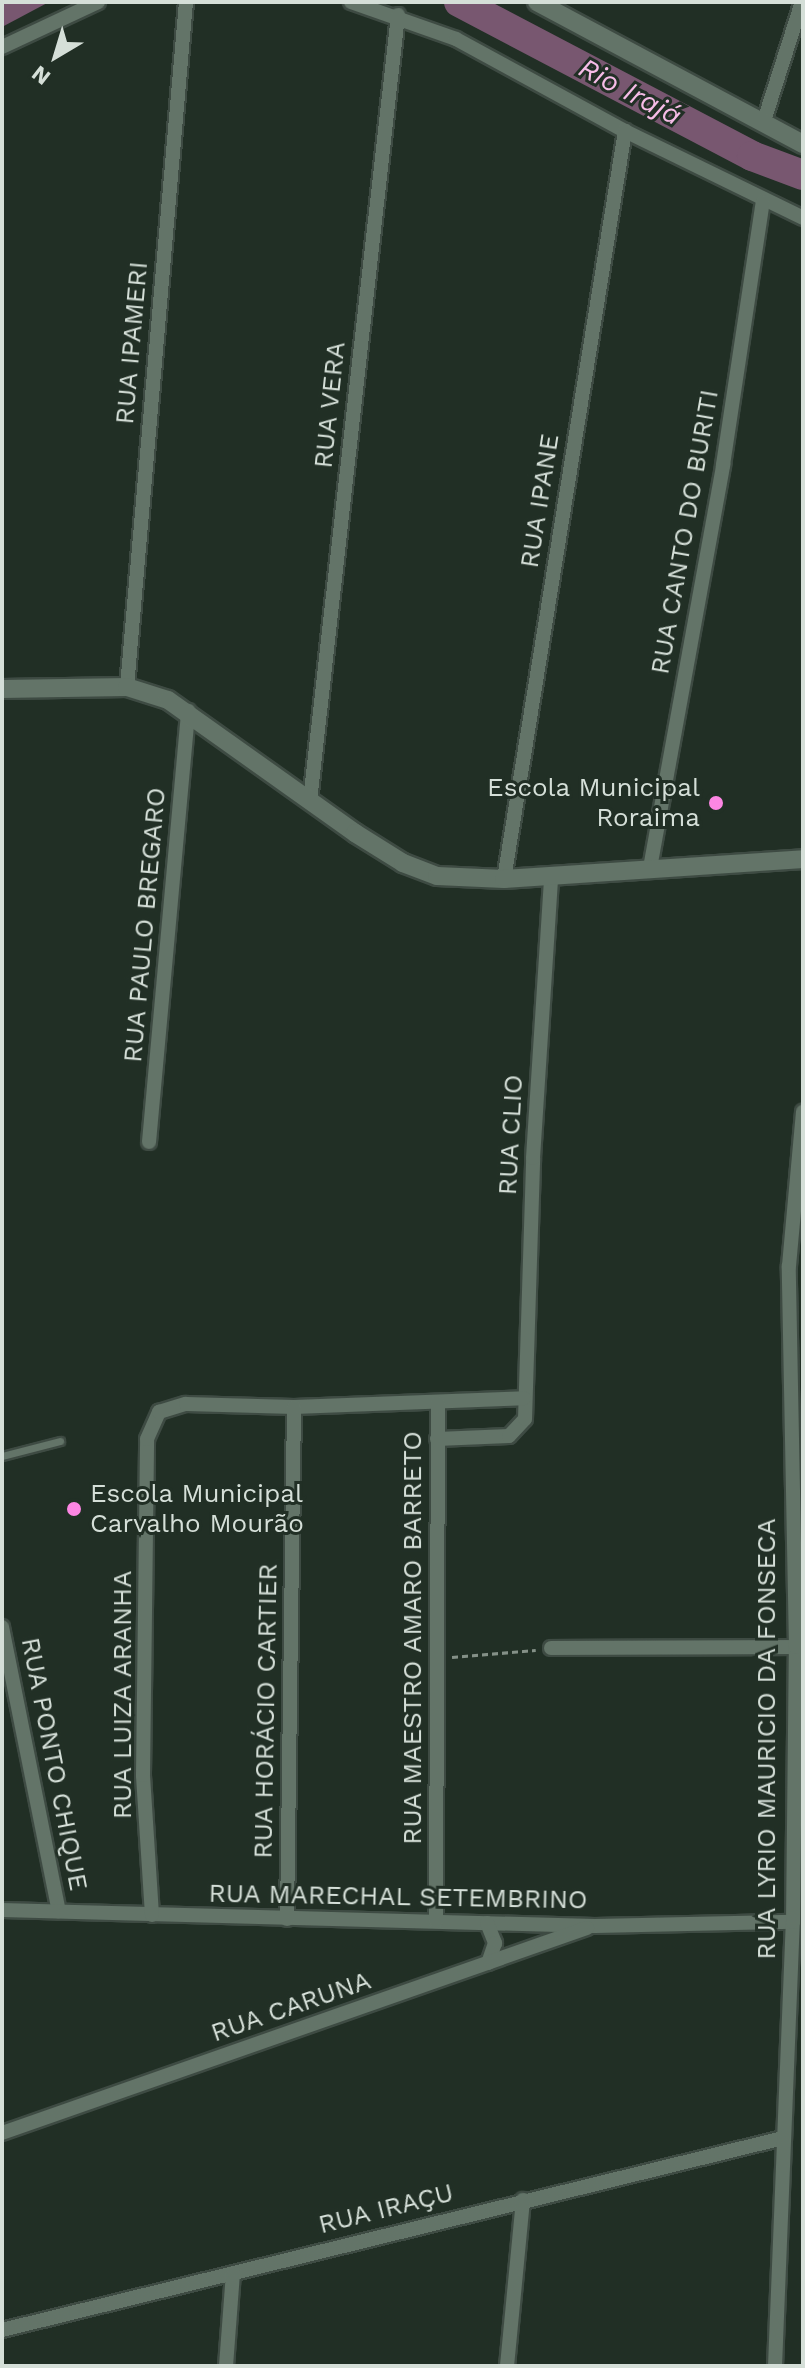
<!DOCTYPE html>
<html>
<head>
<meta charset="utf-8">
<style>
	body { margin:0 }
	#map { position:relative; width:805px; height:2368px; overflow:hidden; background:#212f25; font-family:"Work Sans",sans-serif }
	div>[style] { position:absolute }
	[style*='--x'] { left:calc(var(--x)*1px); top:calc(var(--y)*1px); width:calc(var(--w)*1px); rotate:calc(var(--a)*1deg) }
	.water>* { inset:0; background:#785770 }
	.river>* { height:30px; margin:-15px; padding:0 15px; transform-origin:15px; border-radius:15px; background:#785770 }
	.path>* { height:3px; margin-top:-1.5px; transform-origin:0; background:repeating-linear-gradient(90deg,#849087 0 6px,transparent 0 10px) }
	.roads { filter:drop-shadow(2px 0 #3e4b43) drop-shadow(-2px 0 #3e4b43) drop-shadow(0 2px #3e4b43) drop-shadow(0 -2px #3e4b43) }
	.lane>* { height:7px; margin:-3.5px; padding:0 3.5px; transform-origin:3.5px; border-radius:3.5px; background:#637468 }
	.street>* { height:14px; margin:-7px; padding:0 7px; transform-origin:7px; border-radius:7px; background:#637468 }
	.secondary>* { height:18px; margin:-9px; padding:0 9px; transform-origin:9px; border-radius:9px; background:#637468 }
	.dots>* { width:22px; height:22px; translate:-50% -50%; box-sizing:border-box; border:4px solid #212f25; border-radius:50% }
	span { translate:-50% -50%; white-space:nowrap; text-align:center; line-height:1.15; -webkit-text-stroke:6px #212f25; paint-order:stroke }
	.street-label { font-size:26px; color:#d5dfd8 }
	.poi-label { font-size:26px; color:#d5dfd8 }
	.right { translate:-100% -50%; text-align:right }
	.left { translate:0 -50%; text-align:left }
	.water-label { font-size:28px; color:#f6bce7; font-style:italic }
	.frame { position:absolute; inset:0; border:4px solid #d5dfd8; pointer-events:none }
	.north { position:absolute; left:16px; top:16px; width:80px; height:80px; -webkit-text-stroke:6px #212f25; paint-order:stroke; rotate:218deg; font-size:22px; font-weight:700; line-height:32px; text-align:center; color:#d5dfd8 }
	.north::after { content:''; display:block; margin:auto; width:28px; height:36px; background:#d5dfd8; clip-path:polygon(50% 0,100% 100%,50% 72%,0 100%) }
</style>
</head>
<body>
<div id="map">
	<div class="water">
		<i style="clip-path:polygon(2px 2px,49px 2px,2px 27px)"></i>
	</div>
	<div class="river">
		<i style="--x:459;--y:2;--w:331;--a:27.7"></i>
		<i style="--x:752;--y:156;--w:54;--a:20.4"></i>
	</div>
	<div class="path">
		<i style="--x:452;--y:1657;--w:84;--a:-4.8"></i>
	</div>
	<div class="roads">
		<div class="lane">
			<i style="--x:2;--y:1456;--w:60;--a:-14.5"></i>
		</div>
		<div class="street">
			<i style="--x:351;--y:2;--w:111;--a:19.4"></i>
			<i style="--x:456;--y:39;--w:192;--a:28.6"></i>
			<i style="--x:625;--y:131;--w:198;--a:26"></i>
			<i style="--x:2;--y:47;--w:106;--a:-25.1"></i>
			<i style="--x:763;--y:124;--w:128;--a:-72.3"></i>
			<i style="--x:127;--y:687;--w:688;--a:-85.08"></i>
			<i style="--x:310;--y:801;--w:791;--a:-83.61"></i>
			<i style="--x:650;--y:868;--w:410;--a:-79.7"></i>
			<i style="--x:723;--y:465;--w:266;--a:-81.4"></i>
			<i style="--x:504;--y:879;--w:758;--a:-80.81"></i>
			<i style="--x:149;--y:1142;--w:433;--a:-84.8"></i>
			<i style="--x:437;--y:1439;--w:72;--a:-2.4"></i>
			<i style="--x:509;--y:1436;--w:23;--a:-47"></i>
			<i style="--x:525;--y:1419;--w:261;--a:-88.2"></i>
			<i style="--x:533;--y:1158;--w:283;--a:-86.3"></i>
			<i style="--x:2;--y:1627;--w:290;--a:78.7"></i>
			<i style="--x:551;--y:1648;--w:245;--a:-0.2"></i>
			<i style="--x:2;--y:1910;--w:593;--a:1.55"></i>
			<i style="--x:595;--y:1926;--w:198;--a:-1.2"></i>
			<i style="--x:152;--y:1915;--w:140;--a:-93.7"></i>
			<i style="--x:143;--y:1775;--w:336;--a:-89.3"></i>
			<i style="--x:147;--y:1439;--w:30;--a:-66"></i>
			<i style="--x:159;--y:1412;--w:28;--a:-17"></i>
			<i style="--x:186;--y:1404;--w:108;--a:1.6"></i>
			<i style="--x:294;--y:1407;--w:230;--a:-2.2"></i>
			<i style="--x:287;--y:1919;--w:512;--a:-89.22"></i>
			<i style="--x:436;--y:1921;--w:518;--a:-89.78"></i>
			<i style="--x:487;--y:1923;--w:22;--a:68"></i>
			<i style="--x:495;--y:1943;--w:21;--a:109"></i>
			<i style="--x:2;--y:2133;--w:620;--a:-19.31"></i>
			<i style="--x:2;--y:2330;--w:804;--a:-13.81"></i>
			<i style="--x:226;--y:2366;--w:93;--a:-85.7"></i>
			<i style="--x:507;--y:2366;--w:167;--a:-84.5"></i>
			<i style="--x:775;--y:2366;--w:444;--a:-87.7"></i>
			<i style="--x:793;--y:1922;--w:275;--a:-89.4"></i>
			<i style="--x:796;--y:1647;--w:381;--a:-91.1"></i>
			<i style="--x:789;--y:1266;--w:155;--a:-84.8"></i>
		</div>
		<div class="secondary">
			<i style="--x:537;--y:2;--w:302;--a:28.1"></i>
			<i style="--x:2;--y:689;--w:125;--a:-0.9"></i>
			<i style="--x:127;--y:687;--w:43;--a:17.6"></i>
			<i style="--x:168;--y:700;--w:229;--a:35.4"></i>
			<i style="--x:355;--y:833;--w:57;--a:32"></i>
			<i style="--x:403;--y:863;--w:36;--a:21"></i>
			<i style="--x:437;--y:876;--w:67;--a:2.6"></i>
			<i style="--x:504;--y:879;--w:300;--a:-3.8"></i>
		</div>
	</div>
	<div class="dots">
		<i style="left:716px;top:803px;background:#fc86e3"></i>
		<i style="left:74px;top:1509px;background:#fc86e3"></i>
	</div>
	<div class="street-label">
		<span style="left:132px;top:343px;rotate:-85deg">RUA IPAMERI</span>
		<span style="left:330px;top:405px;rotate:-84deg">RUA VERA</span>
		<span style="left:540px;top:501px;rotate:-81deg">RUA IPANE</span>
		<span style="left:685px;top:532px;rotate:-80deg">RUA CANTO DO BURITI</span>
		<span style="left:145px;top:925px;rotate:-85deg">RUA PAULO BREGARO</span>
		<span style="left:511px;top:1135px;rotate:-87deg">RUA CLIO</span>
		<span style="left:413px;top:1638px;rotate:-90deg">RUA MAESTRO AMARO BARRETO</span>
		<span style="left:123px;top:1695px;rotate:-90deg">RUA LUIZA ARANHA</span>
		<span style="left:266px;top:1711px;rotate:-89deg">RUA HORÁCIO CARTIER</span>
		<span style="left:767px;top:1739px;rotate:-90deg">RUA LYRIO MAURICIO DA FONSECA</span>
		<span style="left:54px;top:1764px;rotate:79deg">RUA PONTO CHIQUE</span>
		<span style="left:398px;top:1897px;rotate:1deg">RUA MARECHAL SETEMBRINO</span>
		<span style="left:291px;top:2007px;rotate:-19deg">RUA CARUNA</span>
		<span style="left:386px;top:2209px;rotate:-14deg">RUA IRAÇU</span>
	</div>
	<div class="poi-label">
		<span class="right" style="left:700px;top:803px">Escola Municipal<br>Roraima</span>
		<span class="left" style="left:90px;top:1509px">Escola Municipal<br>Carvalho Mourão</span>
	</div>
	<div class="water-label">
		<span style="left:630px;top:92px;rotate:28deg">Rio Irajá</span>
	</div>
	<div class="frame"></div>
	<div class="north">N</div>
</div>
</body>
</html>
